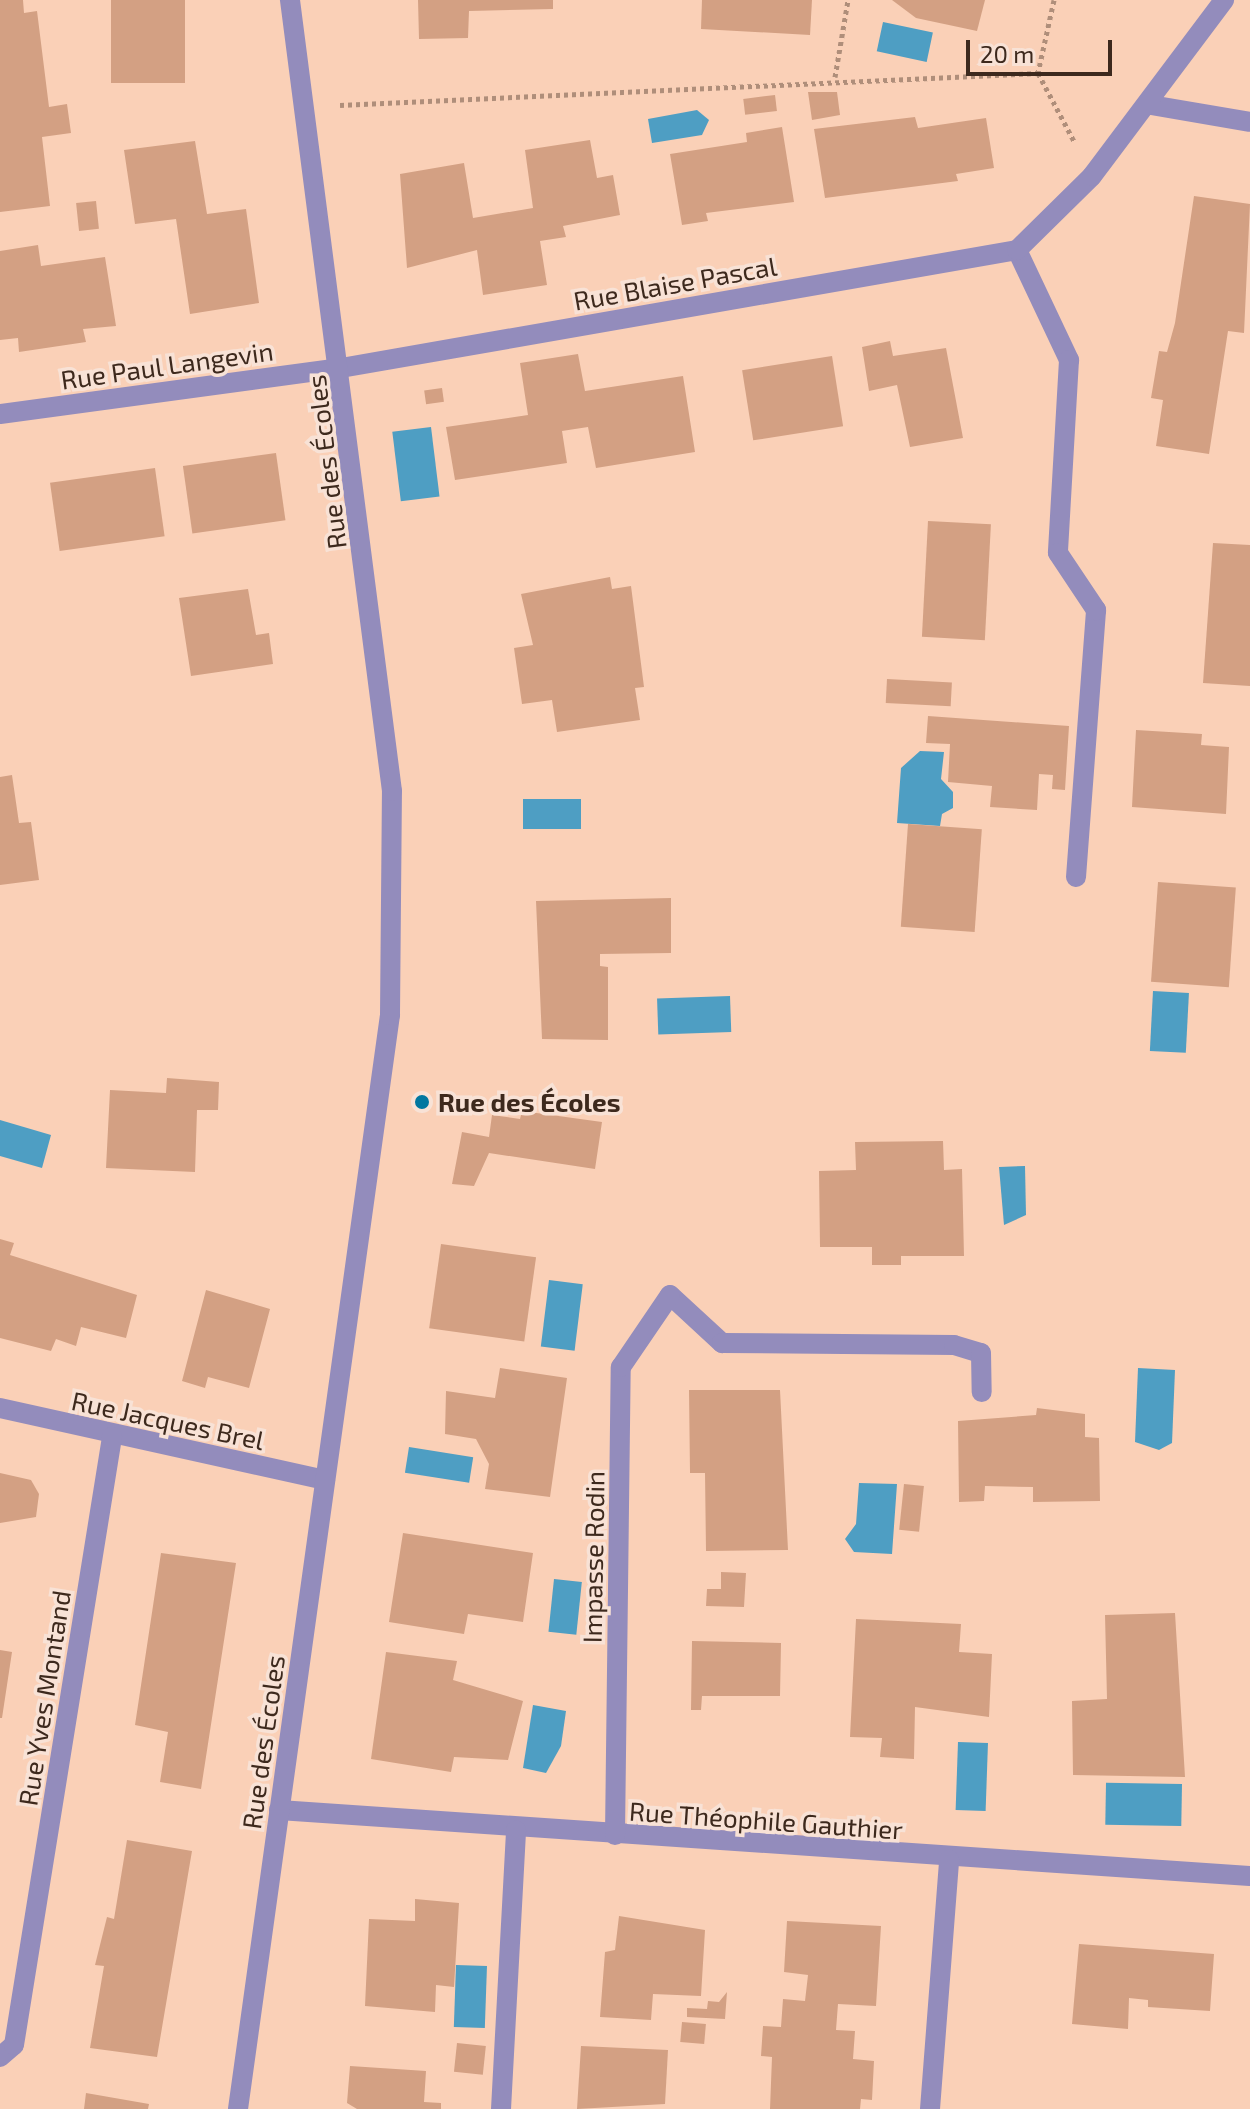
<!DOCTYPE html>
<html>
<head>
<meta charset="utf-8">
<style>
	body { margin:0 }
	#map { position:relative; width:1250px; height:2109px; overflow:hidden; background:#fad0b7; font-family:"Exo 2",sans-serif }
	div>[style] { position:absolute }
	[style*='--x'] { left:calc(var(--x)*1px); top:calc(var(--y)*1px); width:calc(var(--w)*1px); rotate:calc(var(--a)*1deg) }
	.water>* { inset:0; background:#4e9ec3; transform-origin:0 0 }
	.building>* { inset:0; background:#d3a083; transform-origin:0 0 }
	.path>* { height:5px; margin-top:-2.5px; transform-origin:0; background:repeating-linear-gradient(90deg,#af8e7a 0 4px,transparent 0 8px) }
	.service>* { height:20px; margin:-10px; padding:0 10px; transform-origin:10px; border-radius:10px; background:#938cbc }
	.minor>* { height:20px; margin:-10px; padding:0 10px; transform-origin:10px; border-radius:10px; background:#938cbc }
	.dots>* { width:22px; height:22px; translate:-50% -50%; box-sizing:border-box; border:4px solid #f8e2d6; border-radius:50% }
	span { translate:-50% -50%; white-space:nowrap; text-align:center; line-height:1.15; -webkit-text-stroke:7px #f8e2d6; paint-order:stroke }
	.street-label { font-size:26px; color:#3d291d }
	.poi-label { font-size:26px; color:#3d291d; font-weight:700 }
	.left { translate:0 -50%; text-align:left }
	.scale { position:absolute; left:966px; top:40px; width:146px; height:36px; box-sizing:border-box; border:4px solid #3d291d; border-top:0; padding-left:10px; font-size:24px; line-height:28px; white-space:nowrap; color:#3d291d; -webkit-text-stroke:6px #f8e2d6; paint-order:stroke }
</style>
</head>
<body>
<div id="map">
	<div class="water">
		<i style="left:883px;top:22px;width:51px;height:30px;rotate:12deg"></i>
		<i style="clip-path:polygon(697px 110px,709px 120px,702px 135px,652px 143px,648px 119px)"></i>
		<i style="left:431px;top:427px;width:70px;height:39px;rotate:83deg"></i>
		<i style="clip-path:polygon(920px 751px,944px 752px,941px 779px,953px 792px,953px 808px,942px 814px,940px 826px,897px 823px,901px 768px)"></i>
		<i style="left:581px;top:799px;width:30px;height:58px;rotate:90deg"></i>
		<i style="left:1153px;top:991px;width:36px;height:60px;rotate:3deg"></i>
		<i style="left:730px;top:996px;width:36px;height:73px;rotate:88deg"></i>
		<i style="clip-path:polygon(0 1120px,51px 1135px,42px 1168px,0 1156px)"></i>
		<i style="clip-path:polygon(1025px 1166px,1026px 1215px,1004px 1225px,999px 1167px)"></i>
		<i style="left:549px;top:1280px;width:34px;height:67px;rotate:7deg"></i>
		<i style="clip-path:polygon(1138px 1368px,1175px 1370px,1172px 1443px,1159px 1450px,1135px 1442px)"></i>
		<i style="left:409px;top:1447px;width:65px;height:26px;rotate:9deg"></i>
		<i style="clip-path:polygon(859px 1483px,897px 1484px,892px 1554px,854px 1552px,845px 1539px,856px 1524px)"></i>
		<i style="left:554px;top:1579px;width:28px;height:53px;rotate:6deg"></i>
		<i style="clip-path:polygon(533px 1705px,566px 1711px,561px 1746px,546px 1773px,523px 1768px)"></i>
		<i style="left:958px;top:1742px;width:30px;height:68px;rotate:2deg"></i>
		<i style="left:1182px;top:1784px;width:42px;height:76px;rotate:91deg"></i>
		<i style="left:456px;top:1965px;width:31px;height:62px;rotate:2deg"></i>
	</div>
	<div class="building">
		<i style="clip-path:polygon(0 0,23px 0,24px 13px,37px 11px,49px 107px,67px 104px,71px 133px,42px 137px,50px 206px,0 212px)"></i>
		<i style="left:111px;top:0;width:74px;height:83px"></i>
		<i style="clip-path:polygon(418px 0,553px 0,553px 9px,469px 11px,468px 38px,419px 39px)"></i>
		<i style="clip-path:polygon(702px 0,812px 0,810px 35px,701px 29px)"></i>
		<i style="clip-path:polygon(892px 0,985px 0,977px 31px,916px 18px)"></i>
		<i style="clip-path:polygon(808px 92px,837px 92px,840px 115px,812px 120px)"></i>
		<i style="left:775px;top:95px;width:16px;height:32px;rotate:83deg"></i>
		<i style="clip-path:polygon(915px 117px,918px 128px,986px 118px,994px 168px,956px 174px,958px 181px,825px 198px,814px 129px)"></i>
		<i style="clip-path:polygon(782px 127px,794px 202px,706px 213px,708px 221px,682px 225px,670px 154px,747px 142px,746px 133px)"></i>
		<i style="clip-path:polygon(590px 140px,597px 178px,613px 175px,620px 215px,563px 226px,566px 237px,540px 241px,547px 285px,483px 295px,477px 250px,407px 268px,400px 174px,464px 163px,473px 218px,533px 208px,525px 150px)"></i>
		<i style="clip-path:polygon(195px 141px,207px 214px,246px 209px,259px 303px,190px 314px,176px 219px,135px 224px,124px 150px)"></i>
		<i style="clip-path:polygon(1194px 196px,1250px 204px,1244px 333px,1228px 331px,1209px 454px,1156px 446px,1163px 400px,1151px 398px,1159px 351px,1167px 352px,1175px 323px)"></i>
		<i style="left:96px;top:201px;width:28px;height:20px;rotate:84deg"></i>
		<i style="clip-path:polygon(38px 245px,41px 266px,105px 257px,116px 326px,83px 329px,86px 342px,19px 352px,18px 338px,0 340px,0 251px)"></i>
		<i style="clip-path:polygon(890px 341px,893px 356px,946px 348px,963px 438px,910px 447px,897px 385px,869px 391px,862px 347px)"></i>
		<i style="clip-path:polygon(578px 354px,585px 391px,683px 376px,695px 452px,596px 468px,588px 427px,562px 431px,567px 463px,455px 480px,446px 427px,528px 415px,520px 363px)"></i>
		<i style="left:832px;top:356px;width:71px;height:91px;rotate:81deg"></i>
		<i style="left:442px;top:388px;width:14px;height:18px;rotate:82deg"></i>
		<i style="left:276px;top:453px;width:68px;height:94px;rotate:82deg"></i>
		<i style="left:155px;top:468px;width:69px;height:106px;rotate:82deg"></i>
		<i style="left:928px;top:521px;width:63px;height:116px;rotate:3deg"></i>
		<i style="clip-path:polygon(1213px 543px,1250px 545px,1250px 686px,1203px 683px)"></i>
		<i style="clip-path:polygon(610px 577px,612px 589px,631px 586px,644px 687px,635px 688px,640px 720px,557px 732px,552px 700px,522px 704px,514px 648px,533px 645px,521px 594px)"></i>
		<i style="clip-path:polygon(248px 589px,256px 635px,269px 633px,273px 664px,191px 676px,179px 598px)"></i>
		<i style="left:887px;top:679px;width:65px;height:24px;rotate:3deg"></i>
		<i style="clip-path:polygon(928px 716px,1069px 726px,1065px 790px,1052px 789px,1053px 775px,1039px 774px,1037px 810px,990px 807px,992px 786px,948px 782px,950px 744px,926px 743px)"></i>
		<i style="clip-path:polygon(1136px 730px,1202px 734px,1201px 745px,1229px 747px,1226px 814px,1132px 807px)"></i>
		<i style="clip-path:polygon(12px 775px,19px 823px,31px 822px,39px 880px,0 885px,0 777px)"></i>
		<i style="left:908px;top:824px;width:74px;height:103px;rotate:4deg"></i>
		<i style="left:1158px;top:882px;width:78px;height:100px;rotate:4deg"></i>
		<i style="clip-path:polygon(671px 898px,671px 953px,600px 954px,600px 966px,608px 967px,608px 1040px,542px 1039px,536px 901px)"></i>
		<i style="clip-path:polygon(167px 1078px,219px 1082px,218px 1110px,197px 1110px,195px 1172px,106px 1168px,110px 1090px,166px 1093px)"></i>
		<i style="clip-path:polygon(522px 1111px,602px 1122px,595px 1169px,489px 1153px,474px 1186px,452px 1184px,462px 1132px,489px 1137px,492px 1115px,520px 1119px)"></i>
		<i style="clip-path:polygon(943px 1141px,944px 1170px,962px 1169px,964px 1256px,901px 1256px,901px 1265px,872px 1265px,872px 1247px,820px 1247px,819px 1171px,856px 1170px,855px 1142px)"></i>
		<i style="clip-path:polygon(0 1239px,14px 1243px,10px 1255px,137px 1295px,126px 1338px,81px 1327px,76px 1346px,56px 1339px,51px 1351px,0 1338px)"></i>
		<i style="left:441px;top:1244px;width:96px;height:85px;rotate:8deg"></i>
		<i style="clip-path:polygon(206px 1290px,270px 1309px,249px 1388px,208px 1377px,205px 1388px,182px 1381px)"></i>
		<i style="clip-path:polygon(500px 1368px,567px 1378px,550px 1497px,485px 1489px,489px 1464px,476px 1439px,445px 1434px,446px 1391px,495px 1398px)"></i>
		<i style="clip-path:polygon(689px 1390px,780px 1390px,788px 1550px,706px 1551px,705px 1473px,690px 1473px)"></i>
		<i style="clip-path:polygon(1037px 1408px,1085px 1414px,1085px 1437px,1099px 1438px,1100px 1501px,1033px 1502px,1033px 1487px,985px 1486px,984px 1501px,959px 1502px,958px 1421px,1036px 1415px)"></i>
		<i style="clip-path:polygon(0 1473px,31px 1480px,39px 1494px,36px 1517px,0 1523px)"></i>
		<i style="left:904px;top:1484px;width:20px;height:46px;rotate:6deg"></i>
		<i style="clip-path:polygon(403px 1533px,533px 1553px,523px 1622px,468px 1614px,464px 1634px,389px 1622px)"></i>
		<i style="clip-path:polygon(161px 1553px,236px 1563px,201px 1789px,160px 1782px,168px 1732px,135px 1725px)"></i>
		<i style="clip-path:polygon(721px 1572px,746px 1573px,744px 1607px,706px 1606px,707px 1589px,721px 1589px)"></i>
		<i style="clip-path:polygon(1175px 1613px,1185px 1777px,1073px 1775px,1072px 1701px,1107px 1699px,1105px 1615px)"></i>
		<i style="clip-path:polygon(856px 1619px,961px 1624px,959px 1652px,992px 1654px,989px 1717px,915px 1707px,914px 1759px,880px 1757px,882px 1738px,850px 1737px)"></i>
		<i style="clip-path:polygon(692px 1641px,781px 1643px,780px 1696px,702px 1696px,701px 1710px,691px 1710px)"></i>
		<i style="clip-path:polygon(0 1650px,12px 1652px,2px 1718px,0 1718px)"></i>
		<i style="clip-path:polygon(386px 1652px,457px 1661px,453px 1680px,523px 1701px,508px 1760px,454px 1757px,451px 1772px,371px 1759px)"></i>
		<i style="clip-path:polygon(127px 1840px,192px 1851px,157px 2057px,90px 2048px,104px 1966px,95px 1965px,107px 1917px,114px 1919px)"></i>
		<i style="clip-path:polygon(415px 1899px,459px 1903px,454px 1987px,436px 1985px,435px 2012px,365px 2006px,369px 1919px,415px 1921px)"></i>
		<i style="clip-path:polygon(619px 1916px,705px 1930px,701px 1996px,653px 1994px,651px 2020px,600px 2017px,605px 1952px,615px 1950px)"></i>
		<i style="clip-path:polygon(787px 1921px,881px 1926px,876px 2006px,838px 2004px,836px 2030px,855px 2031px,853px 2059px,874px 2061px,872px 2100px,861px 2099px,860px 2109px,770px 2109px,772px 2057px,761px 2056px,763px 2026px,781px 2027px,783px 1999px,805px 2001px,808px 1975px,784px 1972px)"></i>
		<i style="clip-path:polygon(1079px 1944px,1214px 1954px,1210px 2011px,1148px 2007px,1148px 2000px,1129px 1998px,1128px 2029px,1072px 2024px)"></i>
		<i style="clip-path:polygon(727px 1992px,725px 2019px,687px 2017px,687px 2008px,707px 2009px,708px 2001px,719px 2002px)"></i>
		<i style="left:682px;top:2022px;width:24px;height:20px;rotate:5deg"></i>
		<i style="left:457px;top:2043px;width:29px;height:29px;rotate:6deg"></i>
		<i style="clip-path:polygon(581px 2046px,668px 2050px,665px 2104px,577px 2109px)"></i>
		<i style="clip-path:polygon(350px 2066px,426px 2071px,424px 2102px,441px 2103px,441px 2109px,357px 2109px,347px 2103px)"></i>
		<i style="clip-path:polygon(86px 2093px,149px 2104px,148px 2109px,84px 2109px)"></i>
	</div>
	<div class="path">
		<i style="--x:1054;--y:0;--w:75;--a:102.4"></i>
		<i style="--x:1038;--y:73;--w:79;--a:62.1"></i>
		<i style="--x:835;--y:77;--w:78;--a:-80.4"></i>
		<i style="--x:340;--y:105;--w:699;--a:-2.62"></i>
	</div>
	<div class="service">
		<i style="--x:1076;--y:877;--w:268;--a:-85.7"></i>
		<i style="--x:670;--y:1295;--w:71;--a:42.7"></i>
		<i style="--x:722;--y:1343;--w:232;--a:0.5"></i>
		<i style="--x:954;--y:1345;--w:28;--a:17"></i>
		<i style="--x:981;--y:1353;--w:39;--a:89"></i>
	</div>
	<div class="minor">
		<i style="--x:1151;--y:105;--w:100;--a:9.7"></i>
		<i style="--x:1017;--y:250;--w:122;--a:64.7"></i>
		<i style="--x:1069;--y:360;--w:193;--a:93.3"></i>
		<i style="--x:1058;--y:553;--w:69;--a:56.3"></i>
		<i style="--x:0;--y:414;--w:344;--a:-7.7"></i>
		<i style="--x:341;--y:368;--w:686;--a:-9.9"></i>
		<i style="--x:1017;--y:250;--w:105;--a:-44.6"></i>
		<i style="--x:1092;--y:176;--w:220;--a:-53.1"></i>
		<i style="--x:0;--y:1408;--w:333;--a:12.5"></i>
		<i style="--x:279;--y:1810;--w:973;--a:3.89"></i>
		<i style="--x:615;--y:1835;--w:468;--a:-89.3"></i>
		<i style="--x:621;--y:1367;--w:87;--a:-55.8"></i>
		<i style="--x:0;--y:2057;--w:18;--a:-41"></i>
		<i style="--x:14;--y:2045;--w:616;--a:-80.84"></i>
		<i style="--x:238;--y:2109;--w:1105;--a:-82.09"></i>
		<i style="--x:390;--y:1015;--w:224;--a:-89.5"></i>
		<i style="--x:392;--y:791;--w:798;--a:-97.35"></i>
		<i style="--x:501;--y:2109;--w:279;--a:-86.9"></i>
		<i style="--x:930;--y:2109;--w:250;--a:-85.6"></i>
	</div>
	<div class="dots">
		<i style="left:422px;top:1102px;background:#0177a0"></i>
	</div>
	<div class="street-label">
		<span style="left:675px;top:283px;rotate:-10deg">Rue Blaise Pascal</span>
		<span style="left:167px;top:365px;rotate:-8deg">Rue Paul Langevin</span>
		<span style="left:326px;top:462px;rotate:-97deg">Rue des Écoles</span>
		<span style="left:168px;top:1420px;rotate:12deg">Rue Jacques Brel</span>
		<span style="left:593px;top:1557px;rotate:-89deg">Impasse Rodin</span>
		<span style="left:44px;top:1698px;rotate:-81deg">Rue Yves Montand</span>
		<span style="left:263px;top:1742px;rotate:-82deg">Rue des Écoles</span>
		<span style="left:766px;top:1820px;rotate:4deg">Rue Théophile Gauthier</span>
	</div>
	<div class="poi-label">
		<span class="left" style="left:438px;top:1102px">Rue des Écoles</span>
	</div>
	<div class="scale">20 m</div>
</div>
</body>
</html>
